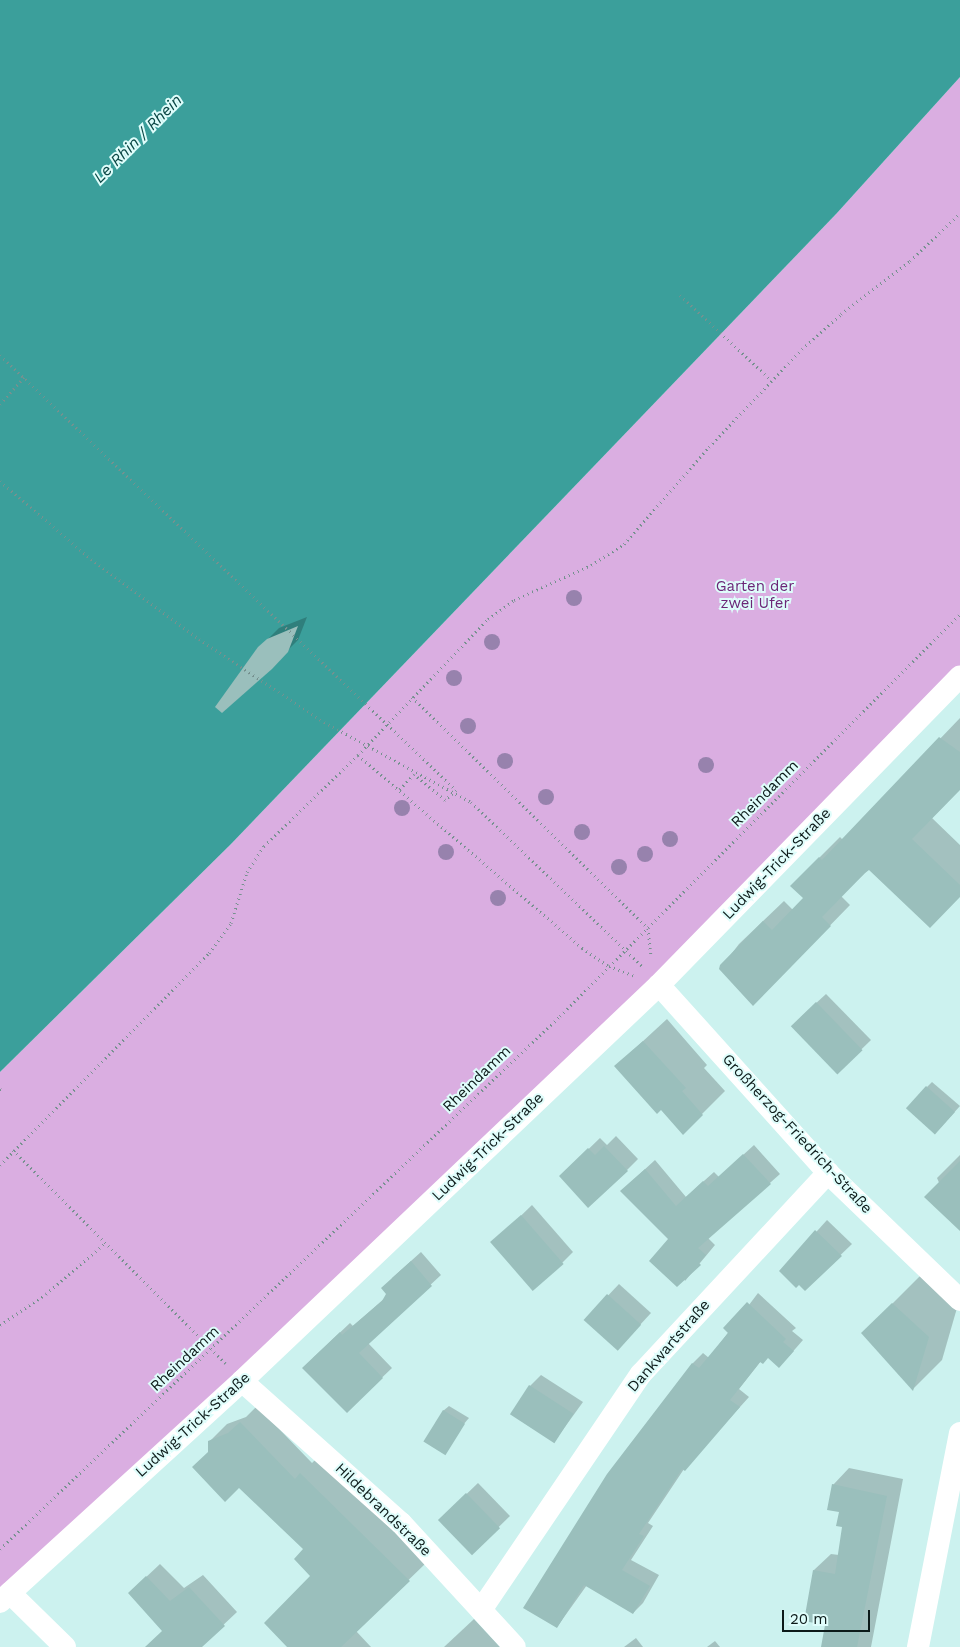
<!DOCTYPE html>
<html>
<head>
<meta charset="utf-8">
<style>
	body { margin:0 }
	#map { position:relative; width:960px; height:1647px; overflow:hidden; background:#ccf2ef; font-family:"Work Sans",sans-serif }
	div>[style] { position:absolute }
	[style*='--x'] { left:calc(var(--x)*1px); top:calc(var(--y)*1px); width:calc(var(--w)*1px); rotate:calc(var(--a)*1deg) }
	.green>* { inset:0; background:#daaee1 }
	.water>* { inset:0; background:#3b9f9b }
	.shadow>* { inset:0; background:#0003; transform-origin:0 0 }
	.building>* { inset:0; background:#9abfbc; transform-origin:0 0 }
	.path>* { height:3px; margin-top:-1.5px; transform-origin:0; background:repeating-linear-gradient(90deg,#76918f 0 1px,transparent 0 5px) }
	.minor>* { height:22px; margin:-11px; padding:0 11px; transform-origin:11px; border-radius:11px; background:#fff }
	.trees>* { width:16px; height:16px; margin:-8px; border-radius:50%; background:#9782ad }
	span { translate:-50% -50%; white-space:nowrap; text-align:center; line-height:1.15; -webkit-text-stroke:4px #dffdfb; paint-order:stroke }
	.park-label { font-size:15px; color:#6c2677 }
	.street-label { font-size:15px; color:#0c1a19 }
	.water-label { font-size:16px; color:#0c4846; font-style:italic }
	.scale { position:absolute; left:782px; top:1610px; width:88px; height:22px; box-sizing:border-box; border:2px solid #0c1a19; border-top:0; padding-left:6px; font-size:15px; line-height:18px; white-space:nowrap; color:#0c1a19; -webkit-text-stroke:4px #dffdfb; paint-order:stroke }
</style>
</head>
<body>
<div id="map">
	<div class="green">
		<i style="clip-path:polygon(960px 77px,960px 680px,0 1611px,0 1072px,231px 844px,837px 213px)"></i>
	</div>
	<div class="water">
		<i style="clip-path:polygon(0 0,960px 0,960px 77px,837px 213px,231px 844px,0 1072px)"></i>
	</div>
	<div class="shadow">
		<i style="clip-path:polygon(307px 617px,298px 640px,287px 651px,259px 648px,279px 628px)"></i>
		<i style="clip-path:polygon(960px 718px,960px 789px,932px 818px,960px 845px,960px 896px,869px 869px,841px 896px,850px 905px,773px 984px,720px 969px,739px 944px,784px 901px,793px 910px,805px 898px,792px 885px,840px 837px,843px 840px)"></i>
		<i style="clip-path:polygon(826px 994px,871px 1040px,837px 1073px,801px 1017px)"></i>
		<i style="clip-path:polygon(667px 1019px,707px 1065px,704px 1068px,725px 1091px,683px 1133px,662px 1108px,616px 1066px)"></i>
		<i style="clip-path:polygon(932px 1082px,960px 1106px,941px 1127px,927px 1087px)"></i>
		<i style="clip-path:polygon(616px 1136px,638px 1159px,627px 1170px,572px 1165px,600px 1138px,607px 1145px)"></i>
		<i style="clip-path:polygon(754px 1145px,780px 1174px,708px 1238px,715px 1245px,685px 1281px,670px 1239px,631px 1182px,655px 1160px,686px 1197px,714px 1172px,719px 1177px)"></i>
		<i style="clip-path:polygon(960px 1155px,960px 1230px,937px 1178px)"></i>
		<i style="clip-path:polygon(532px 1205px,573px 1252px,562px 1263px,504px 1232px)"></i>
		<i style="clip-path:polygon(827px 1220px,852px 1244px,805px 1289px,781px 1271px)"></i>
		<i style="clip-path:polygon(421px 1252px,441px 1275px,368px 1343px,392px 1368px,347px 1411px,313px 1358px,350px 1323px,353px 1326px,386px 1297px,392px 1278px)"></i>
		<i style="clip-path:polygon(921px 1275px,957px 1308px,942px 1360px,913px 1389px,863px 1333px)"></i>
		<i style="clip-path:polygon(619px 1284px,651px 1313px,627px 1339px,585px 1320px)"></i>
		<i style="clip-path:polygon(758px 1293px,796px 1328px,792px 1331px,803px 1340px,789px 1356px,768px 1357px,761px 1361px,739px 1389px,749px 1397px,684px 1469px,648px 1523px,653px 1526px,631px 1560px,659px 1575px,643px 1603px,633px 1613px,587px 1585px,557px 1627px,608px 1474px,693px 1363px,703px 1353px,709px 1358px)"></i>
		<i style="clip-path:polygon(541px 1375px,583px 1402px,554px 1442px,530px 1386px)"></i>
		<i style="clip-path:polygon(257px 1406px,312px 1463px,318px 1457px,426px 1563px,356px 1631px,371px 1647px,305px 1647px,312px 1576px,305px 1549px,209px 1452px,210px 1441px,227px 1424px,246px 1417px)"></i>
		<i style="clip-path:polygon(449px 1406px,469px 1418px,443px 1448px,443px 1411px)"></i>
		<i style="clip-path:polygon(849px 1468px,903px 1479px,871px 1647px,823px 1647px,827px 1624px,814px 1570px,831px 1554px,839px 1555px,844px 1526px,833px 1485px)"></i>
		<i style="left:478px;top:1483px;width:46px;height:52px;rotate:46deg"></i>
		<i style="clip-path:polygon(160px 1564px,184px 1588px,203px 1575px,237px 1612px,200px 1647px,146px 1647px,163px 1631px,143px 1580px)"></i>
		<i style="clip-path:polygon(474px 1619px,500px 1647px,444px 1647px)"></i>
		<i style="clip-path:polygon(636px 1638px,643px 1647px,624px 1647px)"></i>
		<i style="clip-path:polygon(715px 1641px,720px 1647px,707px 1647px)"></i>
	</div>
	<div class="building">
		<i style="clip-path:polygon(298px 626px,288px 652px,272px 669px,222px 713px,215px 707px,258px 647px,267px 639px)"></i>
		<i style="clip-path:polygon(939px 737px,960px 752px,960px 790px,912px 839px,960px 885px,960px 897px,930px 928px,869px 870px,865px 873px,822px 917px,831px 926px,753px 1006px,719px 969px,720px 965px,763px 921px,772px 930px,803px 898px,790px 886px,819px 857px,822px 860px)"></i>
		<i style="left:816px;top:1002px;width:67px;height:35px;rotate:46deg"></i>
		<i style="clip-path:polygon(643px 1041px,686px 1088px,682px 1091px,703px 1115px,683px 1135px,661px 1110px,657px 1114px,614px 1066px)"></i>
		<i style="left:926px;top:1086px;width:39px;height:30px;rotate:42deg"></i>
		<i style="clip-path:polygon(604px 1146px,628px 1171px,588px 1208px,559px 1176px,588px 1148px,595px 1155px)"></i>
		<i style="clip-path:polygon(743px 1154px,771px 1184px,698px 1248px,706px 1255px,699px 1263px,701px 1265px,677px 1287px,649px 1261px,668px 1239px,620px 1191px,645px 1169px,676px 1206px,703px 1181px,708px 1186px)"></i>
		<i style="clip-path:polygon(960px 1161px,960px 1231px,924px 1197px)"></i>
		<i style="left:521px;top:1215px;width:65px;height:41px;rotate:49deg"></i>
		<i style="clip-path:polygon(815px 1230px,842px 1256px,805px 1291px,799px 1285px,796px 1288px,779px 1271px)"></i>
		<i style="clip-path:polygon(411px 1261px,432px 1286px,359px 1353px,383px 1378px,347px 1413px,302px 1368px,340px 1332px,342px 1335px,382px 1301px,386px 1294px,381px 1288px)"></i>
		<i style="left:607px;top:1294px;width:46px;height:35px;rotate:42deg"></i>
		<i style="clip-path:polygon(747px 1302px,786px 1339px,783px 1342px,794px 1351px,779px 1368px,768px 1358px,763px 1364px,760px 1362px,730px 1400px,740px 1407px,685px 1471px,682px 1469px,639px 1534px,644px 1536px,622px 1570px,650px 1586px,633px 1614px,584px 1585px,557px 1628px,523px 1608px,607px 1474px,692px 1363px,699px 1368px,728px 1333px,723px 1328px)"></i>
		<i style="clip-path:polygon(892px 1303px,929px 1337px,913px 1391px,861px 1333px)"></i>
		<i style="left:529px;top:1385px;width:53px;height:35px;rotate:33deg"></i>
		<i style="left:443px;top:1410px;width:26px;height:37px;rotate:32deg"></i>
		<i style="clip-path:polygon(240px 1422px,295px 1479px,300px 1473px,410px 1581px,341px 1647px,287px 1647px,264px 1623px,310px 1576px,294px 1559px,303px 1549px,239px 1488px,225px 1502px,192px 1467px,208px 1452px,208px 1441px,228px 1433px)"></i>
		<i style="clip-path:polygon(832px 1484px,887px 1496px,857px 1647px,821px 1647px,825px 1625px,804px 1621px,813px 1570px,835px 1574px,842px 1527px,836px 1526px,839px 1512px,827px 1510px)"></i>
		<i style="left:466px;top:1493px;width:49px;height:39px;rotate:46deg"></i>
		<i style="clip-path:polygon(146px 1576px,170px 1601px,189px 1587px,225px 1626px,202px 1647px,145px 1647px,162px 1631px,128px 1593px)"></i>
	</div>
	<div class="path">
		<i style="--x:680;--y:295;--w:125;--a:43"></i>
		<i style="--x:0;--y:355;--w:630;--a:43.65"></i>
		<i style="--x:456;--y:790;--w:15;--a:138"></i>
		<i style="--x:445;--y:800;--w:40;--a:-140"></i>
		<i style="--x:414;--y:774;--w:21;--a:133"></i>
		<i style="--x:0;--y:404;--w:36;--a:-48"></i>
		<i style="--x:0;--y:481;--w:120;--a:40.6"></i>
		<i style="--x:91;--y:559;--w:134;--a:36.5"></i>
		<i style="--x:199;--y:639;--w:150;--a:33.6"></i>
		<i style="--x:324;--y:722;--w:167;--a:28.6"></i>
		<i style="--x:471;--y:802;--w:237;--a:43.8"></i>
		<i style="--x:412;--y:697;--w:330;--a:44.4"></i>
		<i style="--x:648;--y:928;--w:27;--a:84"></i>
		<i style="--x:358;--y:755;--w:296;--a:40.7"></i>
		<i style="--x:582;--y:948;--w:32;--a:34"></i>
		<i style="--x:609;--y:966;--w:26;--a:21"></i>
		<i style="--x:0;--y:1089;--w:2;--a:27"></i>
		<i style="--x:13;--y:1150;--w:301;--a:45.1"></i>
		<i style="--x:0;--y:1165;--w:298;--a:-45.4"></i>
		<i style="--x:209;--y:953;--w:37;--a:-54"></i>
		<i style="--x:231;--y:923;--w:53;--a:-72.6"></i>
		<i style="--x:247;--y:872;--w:31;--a:-57"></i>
		<i style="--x:264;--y:846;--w:131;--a:-44.1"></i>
		<i style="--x:358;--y:755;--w:188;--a:-46.3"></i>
		<i style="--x:488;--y:619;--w:32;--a:-36"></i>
		<i style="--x:514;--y:600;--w:85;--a:-24.4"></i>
		<i style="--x:591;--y:565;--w:39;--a:-32"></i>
		<i style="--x:624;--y:544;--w:129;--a:-48.8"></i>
		<i style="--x:709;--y:447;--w:135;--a:-46.5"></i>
		<i style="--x:802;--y:349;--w:52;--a:-41.9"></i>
		<i style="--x:841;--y:314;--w:87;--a:-37.5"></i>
		<i style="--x:910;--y:261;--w:69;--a:-43.8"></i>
		<i style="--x:0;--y:1325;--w:55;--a:-34"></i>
		<i style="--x:46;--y:1294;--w:78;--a:-40.8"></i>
		<i style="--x:0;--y:1549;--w:773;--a:-43.58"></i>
		<i style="--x:560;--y:1016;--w:567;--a:-45.14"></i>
	</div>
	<div class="minor">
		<i style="--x:659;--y:985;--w:253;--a:48"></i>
		<i style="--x:828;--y:1173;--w:183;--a:43.9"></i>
		<i style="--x:242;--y:1381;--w:213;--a:41.8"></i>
		<i style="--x:401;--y:1523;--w:168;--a:47.4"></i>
		<i style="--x:10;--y:1593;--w:77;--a:44.5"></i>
		<i style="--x:0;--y:1602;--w:328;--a:-42.4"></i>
		<i style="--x:242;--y:1381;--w:575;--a:-43.52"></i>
		<i style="--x:659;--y:985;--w:431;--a:-45.7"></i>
		<i style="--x:481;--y:1610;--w:285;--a:-55.9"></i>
		<i style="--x:641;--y:1374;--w:275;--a:-47.1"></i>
		<i style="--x:918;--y:1647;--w:218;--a:-78.9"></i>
	</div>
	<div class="trees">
		<i style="left:574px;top:598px"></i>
		<i style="left:492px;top:642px"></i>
		<i style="left:454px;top:678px"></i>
		<i style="left:468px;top:726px"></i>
		<i style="left:505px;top:761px"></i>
		<i style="left:706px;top:765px"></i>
		<i style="left:546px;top:797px"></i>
		<i style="left:402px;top:808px"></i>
		<i style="left:582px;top:832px"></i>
		<i style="left:670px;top:839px"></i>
		<i style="left:446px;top:852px"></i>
		<i style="left:645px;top:854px"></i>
		<i style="left:619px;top:867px"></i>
		<i style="left:498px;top:898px"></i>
	</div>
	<div class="park-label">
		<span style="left:755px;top:595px">Garten der<br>zwei Ufer</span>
	</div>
	<div class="street-label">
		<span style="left:765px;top:794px;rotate:-45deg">Rheindamm</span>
		<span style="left:777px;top:864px;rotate:-46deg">Ludwig-Trick-Straße</span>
		<span style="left:477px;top:1079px;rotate:-44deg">Rheindamm</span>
		<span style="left:797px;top:1134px;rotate:47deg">Großherzog-Friedrich-Straße</span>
		<span style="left:488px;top:1147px;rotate:-44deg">Ludwig-Trick-Straße</span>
		<span style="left:669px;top:1346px;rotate:-49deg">Dankwartstraße</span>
		<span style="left:185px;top:1359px;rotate:-43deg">Rheindamm</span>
		<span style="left:193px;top:1425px;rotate:-42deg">Ludwig-Trick-Straße</span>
		<span style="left:383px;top:1510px;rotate:44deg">Hildebrandstraße</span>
	</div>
	<div class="water-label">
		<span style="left:138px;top:139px;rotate:-45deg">Le Rhin / Rhein</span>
	</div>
	<div class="scale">20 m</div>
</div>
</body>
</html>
